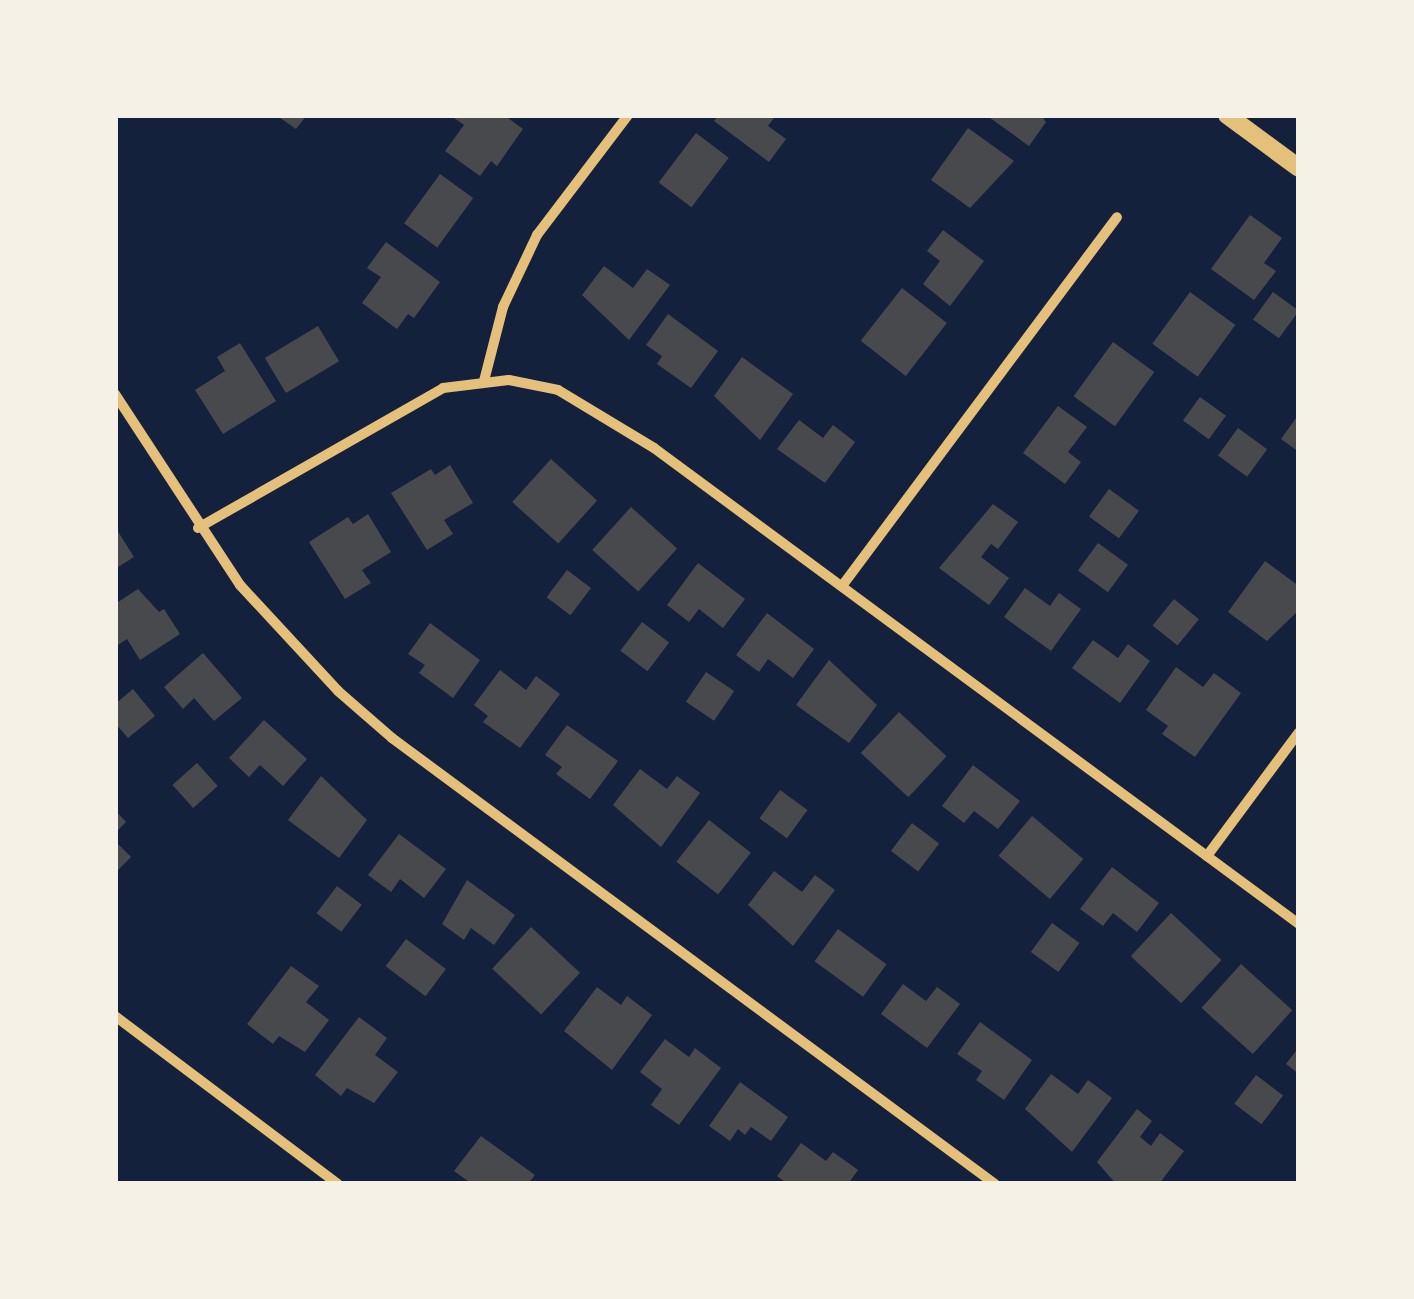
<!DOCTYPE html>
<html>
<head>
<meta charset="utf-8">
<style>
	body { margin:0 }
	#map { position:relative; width:1414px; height:1299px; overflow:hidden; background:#14213d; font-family:Manrope,sans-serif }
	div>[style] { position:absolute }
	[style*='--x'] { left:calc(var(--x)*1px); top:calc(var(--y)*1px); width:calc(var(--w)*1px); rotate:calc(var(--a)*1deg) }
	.building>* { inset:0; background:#48494c; transform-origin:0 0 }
	.minor>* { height:10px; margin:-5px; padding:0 5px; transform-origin:5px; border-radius:5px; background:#e5c07b }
	.tertiary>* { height:18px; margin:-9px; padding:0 9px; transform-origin:9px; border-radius:9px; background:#e5c07b }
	span { translate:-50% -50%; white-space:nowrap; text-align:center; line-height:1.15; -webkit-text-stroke:9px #f6f1e7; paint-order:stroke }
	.frame { position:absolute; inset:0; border:118px solid #f6f1e7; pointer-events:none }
</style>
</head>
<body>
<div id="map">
	<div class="building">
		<i style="clip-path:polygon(276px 115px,307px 115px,296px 129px)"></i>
		<i style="clip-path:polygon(450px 115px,504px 115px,523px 129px,497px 166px,491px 161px,480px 176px,445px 151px,464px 125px)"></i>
		<i style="clip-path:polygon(719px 115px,776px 115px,768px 126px,786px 139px,769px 162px,714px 121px)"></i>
		<i style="clip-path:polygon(986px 115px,1041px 115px,1046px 122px,1029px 146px)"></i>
		<i style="clip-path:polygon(968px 128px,1014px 161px,970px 208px,931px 180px)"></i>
		<i style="left:696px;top:133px;width:41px;height:62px;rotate:37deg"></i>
		<i style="left:440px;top:174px;width:41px;height:61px;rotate:36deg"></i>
		<i style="clip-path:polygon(1250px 215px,1282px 238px,1264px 263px,1276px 271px,1254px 300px,1211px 269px)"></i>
		<i style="clip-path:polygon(943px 230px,984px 261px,950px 306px,923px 284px,940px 261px,927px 251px)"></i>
		<i style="clip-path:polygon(386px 242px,440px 282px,414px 318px,408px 314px,397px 329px,362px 303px,381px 277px,367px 268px)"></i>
		<i style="clip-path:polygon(604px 266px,633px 288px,647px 269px,670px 285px,629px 340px,582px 295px)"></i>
		<i style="left:902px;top:288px;width:57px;height:67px;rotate:38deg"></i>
		<i style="left:1190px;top:292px;width:56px;height:64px;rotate:36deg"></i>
		<i style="left:1273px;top:292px;width:32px;height:34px;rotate:36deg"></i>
		<i style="clip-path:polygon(668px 314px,718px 351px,691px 388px,657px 364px,662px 356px,646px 345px)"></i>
		<i style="left:318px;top:326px;width:41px;height:62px;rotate:59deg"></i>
		<i style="left:1113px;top:342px;width:51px;height:67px;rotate:36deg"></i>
		<i style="clip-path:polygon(240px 343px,276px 401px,223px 434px,195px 390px,225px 371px,217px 357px)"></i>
		<i style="clip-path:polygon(742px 357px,793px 394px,760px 440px,714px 396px)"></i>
		<i style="left:1200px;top:397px;width:32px;height:29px;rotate:36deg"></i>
		<i style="clip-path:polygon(1058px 406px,1087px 427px,1068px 452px,1081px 462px,1065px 484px,1023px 453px)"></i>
		<i style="clip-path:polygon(1299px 414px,1299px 452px,1281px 439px)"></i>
		<i style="clip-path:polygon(799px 420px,823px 438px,833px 425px,855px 442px,825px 483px,777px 449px)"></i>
		<i style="left:1238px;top:428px;width:36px;height:34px;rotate:36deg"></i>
		<i style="left:551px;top:459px;width:62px;height:58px;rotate:42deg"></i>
		<i style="clip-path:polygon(450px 465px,473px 503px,444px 520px,453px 534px,427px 550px,391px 493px,431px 469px,435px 475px)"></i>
		<i style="left:1109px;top:489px;width:37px;height:34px;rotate:36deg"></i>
		<i style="clip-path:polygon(993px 504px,1018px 522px,998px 549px,991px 544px,981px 557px,1009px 578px,989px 605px,939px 568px)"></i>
		<i style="left:631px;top:507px;width:62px;height:58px;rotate:42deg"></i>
		<i style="clip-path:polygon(368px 514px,391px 552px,362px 570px,371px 583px,345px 599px,309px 542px,348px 517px,353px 524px)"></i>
		<i style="clip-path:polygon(117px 530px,134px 557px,115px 569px,115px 532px)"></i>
		<i style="left:1098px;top:543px;width:37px;height:34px;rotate:36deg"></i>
		<i style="clip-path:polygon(1265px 561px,1299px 586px,1299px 610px,1267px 641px,1228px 612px)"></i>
		<i style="clip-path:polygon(698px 563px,745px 599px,723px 628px,699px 609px,689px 622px,667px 605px)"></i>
		<i style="left:567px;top:570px;width:30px;height:34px;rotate:37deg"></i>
		<i style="clip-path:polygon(1025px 588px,1050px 606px,1059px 593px,1081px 609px,1051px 651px,1004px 617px)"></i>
		<i style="clip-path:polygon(138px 589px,159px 612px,164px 609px,180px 634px,140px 660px,127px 639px,115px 647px,115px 604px)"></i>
		<i style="left:1174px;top:599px;width:32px;height:34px;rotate:39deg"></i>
		<i style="clip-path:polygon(767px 613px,814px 649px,793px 678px,768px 659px,759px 672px,736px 655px)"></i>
		<i style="left:642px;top:622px;width:34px;height:36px;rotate:37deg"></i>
		<i style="clip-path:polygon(430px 623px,480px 660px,453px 698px,419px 673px,425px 665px,408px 654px)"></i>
		<i style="clip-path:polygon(1093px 640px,1118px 658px,1128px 644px,1150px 661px,1120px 703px,1072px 668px)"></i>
		<i style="clip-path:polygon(203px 653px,242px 698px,214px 721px,194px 698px,183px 709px,164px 687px)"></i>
		<i style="clip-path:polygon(829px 660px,877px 705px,849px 743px,796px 705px)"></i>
		<i style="clip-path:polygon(1176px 667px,1203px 687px,1214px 673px,1241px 693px,1195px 757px,1162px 734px,1168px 726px,1146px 710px)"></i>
		<i style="clip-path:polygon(500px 670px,526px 690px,536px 676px,560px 694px,520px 748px,483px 722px,488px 716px,474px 705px)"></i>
		<i style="left:706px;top:672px;width:34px;height:36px;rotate:34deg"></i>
		<i style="clip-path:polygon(133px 689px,155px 716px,128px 738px,115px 723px,115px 704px)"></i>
		<i style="left:899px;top:712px;width:65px;height:56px;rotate:43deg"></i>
		<i style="clip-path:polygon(264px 720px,307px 759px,283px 786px,260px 765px,249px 777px,229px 758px)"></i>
		<i style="clip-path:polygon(567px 725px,618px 761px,590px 799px,556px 774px,562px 767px,545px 755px)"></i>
		<i style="left:197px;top:763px;width:31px;height:33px;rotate:48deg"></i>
		<i style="clip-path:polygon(973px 765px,1020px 801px,998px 829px,974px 811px,964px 823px,942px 806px)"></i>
		<i style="clip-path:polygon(640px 769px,667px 789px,677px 776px,700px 793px,661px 847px,613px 805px)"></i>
		<i style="clip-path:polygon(321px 776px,367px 820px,339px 858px,288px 820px)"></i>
		<i style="left:780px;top:790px;width:34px;height:35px;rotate:36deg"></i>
		<i style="clip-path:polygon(115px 810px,126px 822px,115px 833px)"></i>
		<i style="left:1032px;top:816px;width:67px;height:52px;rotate:40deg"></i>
		<i style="left:709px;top:820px;width:53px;height:53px;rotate:38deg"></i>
		<i style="left:912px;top:823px;width:34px;height:35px;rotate:37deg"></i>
		<i style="clip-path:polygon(399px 834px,446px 869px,424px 898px,400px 879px,391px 892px,368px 875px)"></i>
		<i style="clip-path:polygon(115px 841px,131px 857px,115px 873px)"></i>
		<i style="clip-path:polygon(1112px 867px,1159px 903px,1137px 932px,1113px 913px,1103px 926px,1080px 909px)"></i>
		<i style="clip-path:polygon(774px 871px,802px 892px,815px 875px,835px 890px,793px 946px,748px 905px)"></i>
		<i style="clip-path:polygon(467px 880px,515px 915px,494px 945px,471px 928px,464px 940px,442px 924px)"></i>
		<i style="left:337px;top:886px;width:31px;height:34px;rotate:37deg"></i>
		<i style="left:1171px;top:913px;width:69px;height:59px;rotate:43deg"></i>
		<i style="left:1052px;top:923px;width:34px;height:36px;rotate:36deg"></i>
		<i style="left:531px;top:927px;width:67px;height:57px;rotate:43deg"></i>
		<i style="left:838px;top:929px;width:60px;height:40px;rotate:36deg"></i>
		<i style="left:406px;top:939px;width:50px;height:34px;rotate:37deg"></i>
		<i style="left:1241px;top:964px;width:69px;height:59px;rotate:42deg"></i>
		<i style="clip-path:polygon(291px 966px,319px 986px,306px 1002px,329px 1020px,305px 1052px,279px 1036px,273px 1044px,247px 1024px)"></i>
		<i style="clip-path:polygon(903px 984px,926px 1001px,937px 987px,960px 1004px,927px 1048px,881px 1014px)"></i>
		<i style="clip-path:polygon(597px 987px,621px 1005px,627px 996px,652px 1015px,612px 1070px,564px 1031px)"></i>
		<i style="clip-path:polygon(359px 1017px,387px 1038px,375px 1055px,398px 1072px,374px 1103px,347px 1088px,341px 1096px,315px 1075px)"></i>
		<i style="clip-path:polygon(980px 1022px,1032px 1060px,1004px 1100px,976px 1080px,982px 1071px,957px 1054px)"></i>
		<i style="clip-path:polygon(665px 1039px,689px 1057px,695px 1048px,721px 1068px,679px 1125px,651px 1105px,662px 1089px,640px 1072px)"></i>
		<i style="clip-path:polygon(1299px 1047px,1299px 1074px,1286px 1064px)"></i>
		<i style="clip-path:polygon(1051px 1074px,1078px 1094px,1088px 1080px,1112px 1098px,1072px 1152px,1025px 1109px)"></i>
		<i style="left:1256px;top:1075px;width:34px;height:36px;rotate:37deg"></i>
		<i style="clip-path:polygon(740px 1082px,788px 1117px,771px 1141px,751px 1127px,745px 1135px,738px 1129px,730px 1141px,709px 1126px)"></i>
		<i style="clip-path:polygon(1137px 1109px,1152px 1121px,1140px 1137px,1151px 1146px,1160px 1133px,1184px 1151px,1159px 1184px,1116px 1184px,1097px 1162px)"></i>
		<i style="clip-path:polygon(481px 1136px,535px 1175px,528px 1184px,472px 1184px,454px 1171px)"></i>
		<i style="clip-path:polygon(801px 1143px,826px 1161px,833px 1152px,858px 1170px,848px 1184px,788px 1184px,777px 1176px)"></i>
	</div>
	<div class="minor">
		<i style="--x:484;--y:381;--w:76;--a:-75.6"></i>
		<i style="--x:503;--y:307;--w:80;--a:-64.7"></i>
		<i style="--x:537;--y:235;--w:151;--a:-52.8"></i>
		<i style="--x:115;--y:394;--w:228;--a:56.8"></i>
		<i style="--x:240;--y:585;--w:144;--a:47.2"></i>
		<i style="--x:338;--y:691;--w:72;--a:41"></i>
		<i style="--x:392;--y:738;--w:750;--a:36.49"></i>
		<i style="--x:198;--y:528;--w:282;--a:-29.7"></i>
		<i style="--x:443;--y:388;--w:66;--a:-6.9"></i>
		<i style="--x:509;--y:380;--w:50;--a:11.5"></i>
		<i style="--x:558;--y:390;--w:112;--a:31.1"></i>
		<i style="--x:654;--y:448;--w:802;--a:36.43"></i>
		<i style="--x:842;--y:586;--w:460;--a:-53.3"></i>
		<i style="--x:1207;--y:856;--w:154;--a:-53.4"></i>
		<i style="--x:115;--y:1016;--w:279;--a:37"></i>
	</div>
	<div class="tertiary">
		<i style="--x:1227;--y:115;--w:89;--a:36.4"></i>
	</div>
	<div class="frame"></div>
</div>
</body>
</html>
